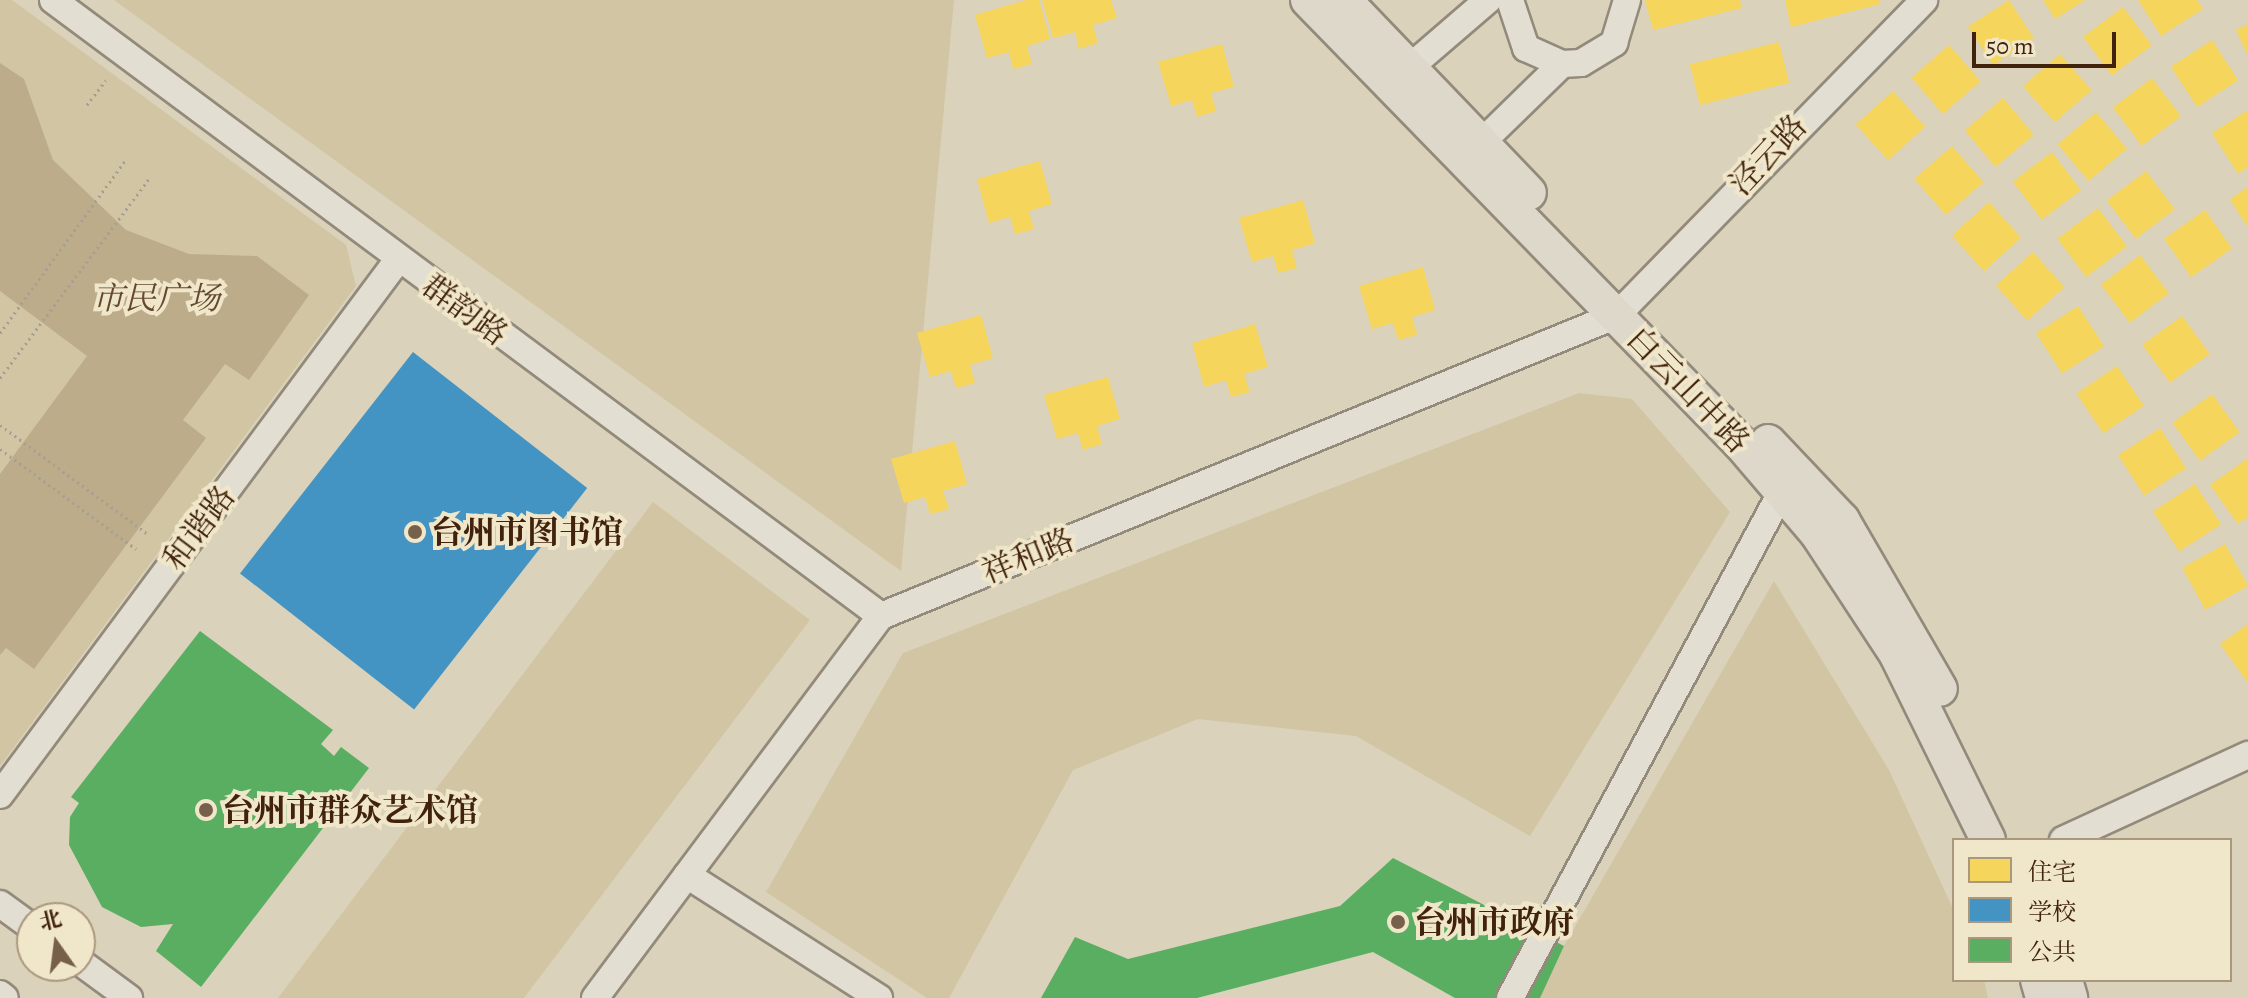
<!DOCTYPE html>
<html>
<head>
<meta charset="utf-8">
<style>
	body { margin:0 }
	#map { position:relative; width:2248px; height:998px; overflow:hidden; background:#dad2ba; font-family:Alegreya,"Noto Serif SC",serif }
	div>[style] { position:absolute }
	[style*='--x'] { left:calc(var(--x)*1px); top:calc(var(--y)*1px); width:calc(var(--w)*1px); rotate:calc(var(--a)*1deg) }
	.green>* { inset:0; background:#d2c5a3 }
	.water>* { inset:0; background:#bcac8a }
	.homes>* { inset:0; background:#f6d55c; transform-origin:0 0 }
	.schools>* { inset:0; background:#4393c3; transform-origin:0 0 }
	.public>* { inset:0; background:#5aae61 }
	.path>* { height:3px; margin-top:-1.5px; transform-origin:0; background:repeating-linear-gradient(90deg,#a59e93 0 2px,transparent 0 6px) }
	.roads { filter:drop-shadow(2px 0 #938a7b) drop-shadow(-2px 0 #938a7b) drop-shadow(0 2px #938a7b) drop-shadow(0 -2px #938a7b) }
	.minor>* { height:26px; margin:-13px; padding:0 13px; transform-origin:13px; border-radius:13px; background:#e2ded2 }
	.major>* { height:34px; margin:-17px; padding:0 17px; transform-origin:17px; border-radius:17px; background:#ddd8ca }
	.dots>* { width:22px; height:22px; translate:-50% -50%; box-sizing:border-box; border:4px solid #f0e6c9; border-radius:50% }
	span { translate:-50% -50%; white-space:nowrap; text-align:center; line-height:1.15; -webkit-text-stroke:8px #f0e6c9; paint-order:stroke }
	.street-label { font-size:32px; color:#41230d }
	.park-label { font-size:32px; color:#64492e; font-style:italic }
	.poi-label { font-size:32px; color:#41230d; font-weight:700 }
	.left { translate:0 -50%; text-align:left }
	.legend { position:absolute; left:1952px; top:838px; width:280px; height:144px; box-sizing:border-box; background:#f0e6c9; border:2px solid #aa987e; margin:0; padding:10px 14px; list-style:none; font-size:24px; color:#41230d }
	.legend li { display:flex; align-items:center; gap:16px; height:40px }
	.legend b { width:40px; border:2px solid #aa987e }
	.north { position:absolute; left:16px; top:902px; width:80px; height:80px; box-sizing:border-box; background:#f0e6c9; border:2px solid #aa987e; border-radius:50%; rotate:346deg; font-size:22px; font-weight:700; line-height:32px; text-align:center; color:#41230d }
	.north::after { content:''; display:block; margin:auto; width:28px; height:36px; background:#77604a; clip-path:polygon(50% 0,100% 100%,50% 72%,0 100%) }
	.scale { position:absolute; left:1972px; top:32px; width:144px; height:36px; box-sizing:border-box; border:4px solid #41230d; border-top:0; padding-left:10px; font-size:24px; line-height:28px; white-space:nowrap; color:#41230d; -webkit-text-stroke:6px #f0e6c9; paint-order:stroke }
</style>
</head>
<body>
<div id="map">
	<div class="green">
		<i style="clip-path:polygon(0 0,12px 0,346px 245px,356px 286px,0 766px)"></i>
		<i style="clip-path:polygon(114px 0,954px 0,901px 571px)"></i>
		<i style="clip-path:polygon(1579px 393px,1632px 399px,1730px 512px,1530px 836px,1356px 736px,1198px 719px,1073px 770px,949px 998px,927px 998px,766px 892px,903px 653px)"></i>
		<i style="clip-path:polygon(653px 502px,810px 620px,524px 998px,278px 998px)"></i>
		<i style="clip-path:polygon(1774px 581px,1889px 770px,1954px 911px,1954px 980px,1984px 980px,1988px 998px,1534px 998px)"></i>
	</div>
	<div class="water">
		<i style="clip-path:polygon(0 63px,24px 79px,53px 160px,126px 230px,189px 254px,257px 256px,309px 295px,249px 380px,225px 364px,183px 420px,206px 438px,34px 669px,6px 648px,0 655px,0 474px,87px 356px,0 291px)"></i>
	</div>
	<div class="homes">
		<i style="clip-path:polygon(1026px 0,1039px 0,1050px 39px,1027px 46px,1032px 64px,1013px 69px,1009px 52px,987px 58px,975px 15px)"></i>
		<i style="clip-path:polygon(1042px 0,1111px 0,1117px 18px,1093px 25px,1098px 43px,1079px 49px,1075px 32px,1053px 38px)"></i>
		<i style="clip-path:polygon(1645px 0,1740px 0,1742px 8px,1653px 30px)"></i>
		<i style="clip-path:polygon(1785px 0,1879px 0,1880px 4px,1791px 27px)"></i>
		<i style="left:2009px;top:0;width:46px;height:49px;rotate:57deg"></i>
		<i style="clip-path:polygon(2043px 0,2085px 0,2055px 19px)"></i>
		<i style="clip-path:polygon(2138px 0,2197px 0,2203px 9px,2161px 36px)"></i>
		<i style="left:2123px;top:7px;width:48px;height:50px;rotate:53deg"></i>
		<i style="clip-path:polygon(2248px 24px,2248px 56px,2236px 30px)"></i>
		<i style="left:2212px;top:40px;width:48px;height:49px;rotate:57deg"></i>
		<i style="left:1779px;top:42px;width:42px;height:92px;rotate:76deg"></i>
		<i style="clip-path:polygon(1222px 44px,1234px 87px,1211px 93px,1216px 111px,1197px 117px,1192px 100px,1171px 106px,1158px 62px)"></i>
		<i style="left:1949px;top:45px;width:48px;height:50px;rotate:49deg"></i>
		<i style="left:2060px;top:54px;width:48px;height:49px;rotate:49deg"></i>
		<i style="left:2152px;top:78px;width:48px;height:49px;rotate:53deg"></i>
		<i style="left:1893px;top:91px;width:48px;height:50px;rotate:48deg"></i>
		<i style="left:2003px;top:98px;width:48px;height:50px;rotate:50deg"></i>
		<i style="clip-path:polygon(2248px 110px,2248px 167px,2238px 174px,2212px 133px)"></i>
		<i style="left:2096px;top:112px;width:48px;height:50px;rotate:50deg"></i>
		<i style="left:1952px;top:146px;width:48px;height:50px;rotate:49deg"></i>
		<i style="left:2052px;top:152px;width:48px;height:49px;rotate:53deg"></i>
		<i style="clip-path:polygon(1040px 161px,1052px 204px,1029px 211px,1034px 229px,1015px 234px,1010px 217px,989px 223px,977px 179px)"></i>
		<i style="left:2146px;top:171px;width:48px;height:49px;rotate:53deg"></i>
		<i style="clip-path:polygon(2248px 187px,2248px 228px,2230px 199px)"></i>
		<i style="clip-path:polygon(1303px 200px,1315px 243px,1292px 250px,1297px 268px,1278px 273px,1273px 256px,1252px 262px,1239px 218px)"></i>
		<i style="left:1989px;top:202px;width:48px;height:50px;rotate:48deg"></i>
		<i style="left:2098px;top:208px;width:48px;height:51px;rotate:53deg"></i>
		<i style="left:2205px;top:210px;width:47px;height:50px;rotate:55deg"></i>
		<i style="left:2033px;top:252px;width:47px;height:50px;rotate:48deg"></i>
		<i style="left:2140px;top:255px;width:48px;height:49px;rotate:53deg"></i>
		<i style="clip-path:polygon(1423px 267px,1435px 310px,1412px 317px,1417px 335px,1398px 340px,1393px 323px,1372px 329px,1359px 286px)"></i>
		<i style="left:2078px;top:306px;width:48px;height:50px;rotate:57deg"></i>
		<i style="clip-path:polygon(981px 315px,993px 358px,970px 365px,975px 383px,956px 388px,951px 371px,930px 377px,917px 333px)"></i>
		<i style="left:2182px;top:316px;width:47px;height:49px;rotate:54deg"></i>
		<i style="clip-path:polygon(1255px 324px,1268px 367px,1244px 374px,1250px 392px,1231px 397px,1226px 380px,1204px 387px,1192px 343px)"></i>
		<i style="left:2117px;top:366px;width:48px;height:49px;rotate:56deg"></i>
		<i style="clip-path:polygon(1108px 377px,1120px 419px,1097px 426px,1102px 444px,1083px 450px,1078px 433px,1057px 439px,1044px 395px)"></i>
		<i style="left:2212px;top:394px;width:47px;height:49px;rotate:54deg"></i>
		<i style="left:2160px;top:428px;width:48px;height:50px;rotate:57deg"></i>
		<i style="clip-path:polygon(955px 441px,967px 484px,943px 491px,949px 509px,930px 514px,925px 497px,904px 503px,891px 459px)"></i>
		<i style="clip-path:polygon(2248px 458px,2248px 517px,2238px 524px,2210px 485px)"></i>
		<i style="left:2195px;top:484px;width:48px;height:50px;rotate:57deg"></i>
		<i style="left:2225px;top:544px;width:48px;height:49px;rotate:61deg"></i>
		<i style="clip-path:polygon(2248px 624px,2248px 683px,2220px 644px)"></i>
	</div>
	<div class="schools">
		<i style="left:413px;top:352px;width:221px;height:281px;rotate:38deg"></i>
	</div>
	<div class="public">
		<i style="clip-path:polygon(200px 631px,333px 730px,321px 744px,334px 756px,341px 747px,369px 768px,201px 987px,156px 951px,173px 924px,141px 927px,102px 907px,69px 845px,70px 817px,79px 803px,71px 797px)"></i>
		<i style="clip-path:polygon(1393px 858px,1564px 946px,1540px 998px,1455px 998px,1373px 952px,1197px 998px,1041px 998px,1075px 937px,1128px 959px,1340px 906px)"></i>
	</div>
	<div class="path">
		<i style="--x:87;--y:105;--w:31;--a:-53"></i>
		<i style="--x:0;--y:333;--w:213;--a:-54"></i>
		<i style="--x:0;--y:378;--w:249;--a:-53.2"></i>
		<i style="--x:0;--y:425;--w:184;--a:36.4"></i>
		<i style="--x:0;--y:449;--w:169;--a:36.3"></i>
	</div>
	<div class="roads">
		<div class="minor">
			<i style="--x:53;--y:0;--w:1032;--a:36.65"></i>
			<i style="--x:1510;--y:0;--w:51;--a:71.6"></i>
			<i style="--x:1526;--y:48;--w:39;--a:24"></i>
			<i style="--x:1562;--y:64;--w:19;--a:-3"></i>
			<i style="--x:1581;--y:63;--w:39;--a:-31"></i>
			<i style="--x:1614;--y:43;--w:45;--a:-73.2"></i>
			<i style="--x:1409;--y:68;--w:104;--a:-40.7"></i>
			<i style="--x:1481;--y:143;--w:113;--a:-44.3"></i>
			<i style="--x:0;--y:795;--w:665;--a:-53.37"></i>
			<i style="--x:2063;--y:840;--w:204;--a:-24.7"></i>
			<i style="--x:687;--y:875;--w:228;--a:32.6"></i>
			<i style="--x:0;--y:904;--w:39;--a:36"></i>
			<i style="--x:80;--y:962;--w:61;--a:36.3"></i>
			<i style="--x:0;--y:994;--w:6;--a:39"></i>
			<i style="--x:595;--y:998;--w:477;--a:-53.2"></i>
			<i style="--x:881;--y:616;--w:795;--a:-22.24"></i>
			<i style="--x:1617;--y:315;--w:440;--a:-45.7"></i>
			<i style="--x:1510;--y:998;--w:575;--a:-61.79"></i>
		</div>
		<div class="major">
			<i style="--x:1308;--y:0;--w:620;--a:45.72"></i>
			<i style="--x:1741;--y:444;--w:117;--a:49.5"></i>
			<i style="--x:1817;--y:533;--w:146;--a:56.7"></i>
			<i style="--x:1897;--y:655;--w:206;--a:63.8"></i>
			<i style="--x:1344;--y:0;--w:267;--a:46.2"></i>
			<i style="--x:1768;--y:442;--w:108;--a:46.5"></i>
			<i style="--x:1842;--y:520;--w:195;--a:59.9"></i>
			<i style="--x:2038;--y:980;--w:19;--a:74"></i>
			<i style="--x:2065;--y:980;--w:19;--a:74"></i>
		</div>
	</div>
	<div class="dots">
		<i style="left:415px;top:532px;background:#77604a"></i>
		<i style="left:206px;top:810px;background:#77604a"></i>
		<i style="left:1398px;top:922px;background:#77604a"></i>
	</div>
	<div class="street-label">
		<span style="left:1768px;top:155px;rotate:-47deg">泾云路</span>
		<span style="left:465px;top:310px;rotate:36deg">群韵路</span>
		<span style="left:1688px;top:390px;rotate:46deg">白云山中路</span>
		<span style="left:199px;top:528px;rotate:-53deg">和谐路</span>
		<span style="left:1028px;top:556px;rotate:-22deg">祥和路</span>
	</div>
	<div class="park-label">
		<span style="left:156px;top:298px">市民广场</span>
	</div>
	<div class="poi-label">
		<span class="left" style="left:431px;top:532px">台州市图书馆</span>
		<span class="left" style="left:222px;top:810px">台州市群众艺术馆</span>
		<span class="left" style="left:1414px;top:922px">台州市政府</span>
	</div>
	<ul class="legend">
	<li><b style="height:22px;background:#f6d55c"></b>住宅</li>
	<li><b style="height:22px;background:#4393c3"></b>学校</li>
	<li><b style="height:22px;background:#5aae61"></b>公共</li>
	</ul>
	<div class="north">北</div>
	<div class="scale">50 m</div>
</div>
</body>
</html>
